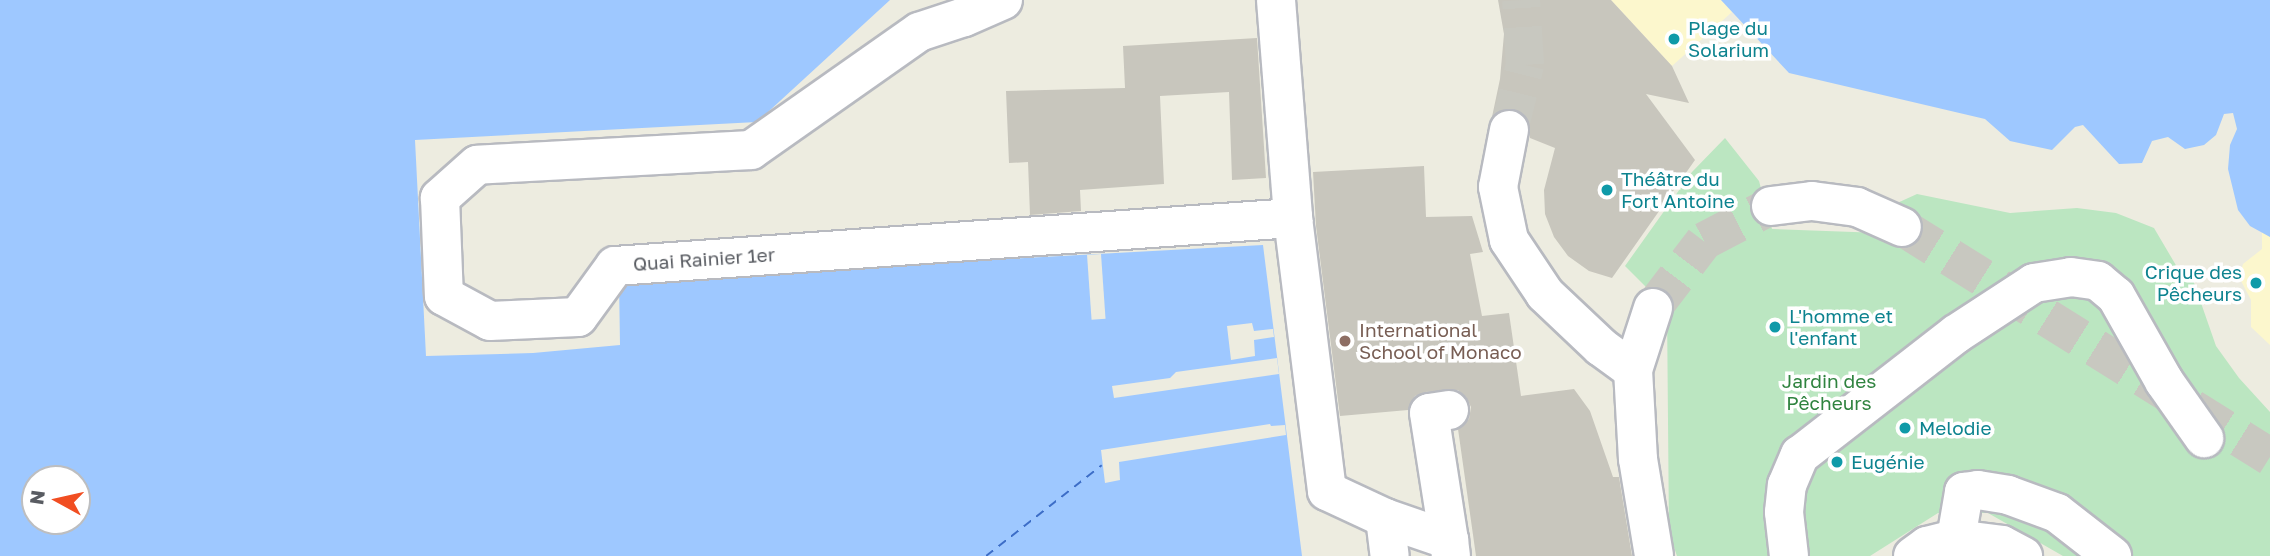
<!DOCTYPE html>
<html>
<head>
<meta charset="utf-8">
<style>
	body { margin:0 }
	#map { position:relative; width:2270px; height:556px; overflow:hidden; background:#edece0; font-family:"Golos Text",sans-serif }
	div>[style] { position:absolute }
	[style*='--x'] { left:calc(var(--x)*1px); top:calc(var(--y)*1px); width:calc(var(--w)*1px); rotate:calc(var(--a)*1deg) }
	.green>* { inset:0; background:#bbe6c1 }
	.sand>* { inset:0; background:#fcf7cd }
	.water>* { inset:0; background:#9ec8ff }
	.pier>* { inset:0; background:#edece0; transform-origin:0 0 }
	.ferry>* { height:2px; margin-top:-1px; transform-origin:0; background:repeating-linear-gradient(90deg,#3c6dc7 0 9px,transparent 0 16px) }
	.building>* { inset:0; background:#c8c6bd }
	.minor-tunnel>* { height:38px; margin-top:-19px; transform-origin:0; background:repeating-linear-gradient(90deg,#c8c8c0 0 38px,transparent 0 57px) }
	.roads { filter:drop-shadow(2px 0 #b8bac0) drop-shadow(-2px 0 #b8bac0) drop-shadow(0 2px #b8bac0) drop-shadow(0 -2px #b8bac0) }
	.minor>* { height:38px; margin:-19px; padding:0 19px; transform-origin:19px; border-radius:19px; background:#fff }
	.dots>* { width:19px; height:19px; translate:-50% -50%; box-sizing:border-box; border:4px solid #fff; border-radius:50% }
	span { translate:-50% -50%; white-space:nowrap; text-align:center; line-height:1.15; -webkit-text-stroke:7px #fff; paint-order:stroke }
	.culture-label { font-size:19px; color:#0d838f }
	.left { translate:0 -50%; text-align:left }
	.right { translate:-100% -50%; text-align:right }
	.street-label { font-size:19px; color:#595c62 }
	.education-label { font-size:19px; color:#785e54 }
	.park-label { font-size:19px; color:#2f833f }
	.north { position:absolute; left:21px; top:465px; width:70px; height:70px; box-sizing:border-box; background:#fff; border:2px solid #bdbec0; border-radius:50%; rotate:278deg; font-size:19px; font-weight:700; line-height:28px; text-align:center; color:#595c62 }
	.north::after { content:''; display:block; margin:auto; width:24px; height:32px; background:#f14e22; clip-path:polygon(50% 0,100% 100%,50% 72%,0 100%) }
</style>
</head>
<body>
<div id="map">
	<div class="green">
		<i style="clip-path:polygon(1725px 138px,1759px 181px,1772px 229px,1881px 233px,1895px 204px,1917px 194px,2010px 213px,2077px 208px,2116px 213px,2154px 228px,2177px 267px,2193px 280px,2216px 346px,2239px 378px,2270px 412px,2270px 556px,2063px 556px,1988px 513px,1938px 513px,1870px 556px,1677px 556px,1669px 533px,1667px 308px,1625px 266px,1692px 172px)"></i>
	</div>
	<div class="sand">
		<i style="clip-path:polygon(1611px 0,1721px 0,1732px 12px,1672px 66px)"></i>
		<i style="clip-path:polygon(2262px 231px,2270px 237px,2270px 345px,2251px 327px,2251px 300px,2239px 277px,2243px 264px,2262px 249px)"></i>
	</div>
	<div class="water">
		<i style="clip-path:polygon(evenodd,0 0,890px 0,757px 122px,415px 140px,426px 356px,533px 353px,620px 345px,619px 280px,1263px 245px,1302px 556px,0 556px,0 0,35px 479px,77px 479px,77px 521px,35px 521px,35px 479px)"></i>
		<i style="clip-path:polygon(1721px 0,2270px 0,2270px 237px,2250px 226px,2238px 210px,2228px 169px,2230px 145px,2237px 129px,2233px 113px,2224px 114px,2216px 135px,2204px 145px,2185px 149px,2168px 137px,2152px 141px,2142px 163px,2119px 164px,2083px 125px,2075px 127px,2052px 150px,2010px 141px,1985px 119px,1789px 73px)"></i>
	</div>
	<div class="pier">
		<i style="left:1101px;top:254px;width:65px;height:14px;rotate:86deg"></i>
		<i style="clip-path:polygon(1252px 323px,1254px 331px,1273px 329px,1274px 337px,1254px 340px,1255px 356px,1231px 360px,1227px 326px)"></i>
		<i style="clip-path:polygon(1277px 358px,1279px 374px,1114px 398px,1112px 386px,1170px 378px,1176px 372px)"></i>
		<i style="clip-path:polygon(1270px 424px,1271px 426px,1285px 425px,1286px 435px,1119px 462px,1120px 480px,1105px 483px,1101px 450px)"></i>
	</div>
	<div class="ferry">
		<i style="--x:986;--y:556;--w:147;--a:-38.1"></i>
	</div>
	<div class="building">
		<i style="clip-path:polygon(1498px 0,1611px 0,1672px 66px,1689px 103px,1646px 94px,1695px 160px,1612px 278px,1589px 271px,1568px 256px,1554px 237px,1545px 214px,1544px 190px,1555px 148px,1530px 138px,1530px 124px,1523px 113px,1512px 108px,1503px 109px,1492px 117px,1500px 79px,1504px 34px)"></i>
		<i style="clip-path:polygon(1257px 38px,1266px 178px,1232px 180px,1229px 92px,1160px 96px,1164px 184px,1080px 190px,1081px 211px,1030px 215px,1028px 162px,1009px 163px,1006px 91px,1125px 88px,1123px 46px)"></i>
		<i style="clip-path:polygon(1424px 166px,1426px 217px,1472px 216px,1483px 252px,1470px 254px,1482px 316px,1509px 313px,1521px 396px,1574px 389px,1590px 411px,1613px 477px,1619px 477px,1632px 556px,1476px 556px,1458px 429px,1469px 419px,1471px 407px,1466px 397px,1458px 390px,1425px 392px,1415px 396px,1408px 410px,1340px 416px,1316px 226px,1313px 172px)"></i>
	</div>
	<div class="minor-tunnel">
		<i style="--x:1509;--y:130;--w:67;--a:-76.2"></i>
		<i style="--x:1525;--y:65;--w:65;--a:-93.5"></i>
		<i style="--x:1902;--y:227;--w:434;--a:32"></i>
		<i style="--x:1653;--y:308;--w:84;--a:-52.7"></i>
		<i style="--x:1704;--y:241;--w:76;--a:-27.6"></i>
	</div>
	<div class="roads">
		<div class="minor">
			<i style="--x:1003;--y:0;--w:43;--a:156.4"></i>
			<i style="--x:964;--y:17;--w:47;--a:161.6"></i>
			<i style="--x:919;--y:32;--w:205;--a:144.9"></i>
			<i style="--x:751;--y:150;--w:274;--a:176.9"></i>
			<i style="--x:477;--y:165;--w:50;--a:138.3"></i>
			<i style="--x:440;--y:198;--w:98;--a:87.7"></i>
			<i style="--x:444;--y:296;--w:52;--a:28.5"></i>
			<i style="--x:490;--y:321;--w:88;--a:-2.6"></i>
			<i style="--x:578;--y:317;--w:63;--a:-54"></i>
			<i style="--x:615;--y:266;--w:680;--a:-4.05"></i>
			<i style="--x:1276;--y:0;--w:219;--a:85.5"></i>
			<i style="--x:1293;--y:218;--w:275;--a:82.9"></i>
			<i style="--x:1327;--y:491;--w:64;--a:25"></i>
			<i style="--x:1385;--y:518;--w:68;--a:19"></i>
			<i style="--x:1449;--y:540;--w:16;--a:83"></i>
			<i style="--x:1509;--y:130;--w:58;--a:100.9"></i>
			<i style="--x:1498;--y:187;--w:54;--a:78.3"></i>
			<i style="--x:1509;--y:240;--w:65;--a:56.3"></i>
			<i style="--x:1545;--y:294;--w:77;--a:43.4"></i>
			<i style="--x:1601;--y:347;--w:39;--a:36"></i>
			<i style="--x:1771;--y:206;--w:41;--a:-7"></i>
			<i style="--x:1812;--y:201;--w:45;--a:7.6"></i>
			<i style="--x:1857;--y:207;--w:49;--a:24"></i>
			<i style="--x:1653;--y:308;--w:65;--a:107.9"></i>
			<i style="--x:1633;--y:370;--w:89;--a:86.8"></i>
			<i style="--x:1638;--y:459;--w:98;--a:80.6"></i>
			<i style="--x:1449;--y:410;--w:20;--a:171"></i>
			<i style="--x:1429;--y:413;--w:129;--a:81.1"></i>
			<i style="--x:1385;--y:518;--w:38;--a:83"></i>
			<i style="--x:1956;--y:539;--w:48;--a:-80.3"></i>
			<i style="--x:1964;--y:492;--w:14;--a:-8"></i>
			<i style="--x:1978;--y:490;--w:30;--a:9"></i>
			<i style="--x:2008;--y:495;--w:52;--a:20.2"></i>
			<i style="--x:2057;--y:513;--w:70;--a:38"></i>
			<i style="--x:1789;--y:556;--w:44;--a:-96.5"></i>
			<i style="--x:1784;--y:512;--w:27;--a:-84"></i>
			<i style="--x:1787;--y:485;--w:33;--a:-67"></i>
			<i style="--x:1800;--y:455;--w:197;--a:-37.8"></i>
			<i style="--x:1956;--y:334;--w:93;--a:-33.2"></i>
			<i style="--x:2034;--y:283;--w:37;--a:-9"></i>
			<i style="--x:2071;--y:277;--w:27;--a:8"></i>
			<i style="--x:2098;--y:281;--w:23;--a:40"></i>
			<i style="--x:2116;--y:296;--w:98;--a:60.5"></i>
			<i style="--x:2164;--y:381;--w:70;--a:54.9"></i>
			<i style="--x:1913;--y:556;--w:17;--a:-36"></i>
			<i style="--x:1927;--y:546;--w:30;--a:-14"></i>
			<i style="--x:1956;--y:539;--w:46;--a:7.4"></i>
			<i style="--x:2002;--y:545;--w:24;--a:28"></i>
		</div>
	</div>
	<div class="dots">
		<i style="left:1674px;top:39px;background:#0f9aa8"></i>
		<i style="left:1607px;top:190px;background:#0f9aa8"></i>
		<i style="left:2256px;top:283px;background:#0f9aa8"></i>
		<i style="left:1775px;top:327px;background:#0f9aa8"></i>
		<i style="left:1345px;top:341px;background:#8d6e63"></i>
		<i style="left:1905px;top:428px;background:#0f9aa8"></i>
		<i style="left:1837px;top:462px;background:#0f9aa8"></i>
	</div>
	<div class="culture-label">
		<span class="left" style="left:1688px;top:39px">Plage du<br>Solarium</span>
		<span class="left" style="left:1621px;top:190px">Théâtre du<br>Fort Antoine</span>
		<span class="right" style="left:2242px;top:283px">Crique des<br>Pêcheurs</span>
		<span class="left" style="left:1789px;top:327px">L'homme et<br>l'enfant</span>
		<span class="left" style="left:1919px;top:428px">Melodie</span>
		<span class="left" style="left:1851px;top:462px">Eugénie</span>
	</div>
	<div class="street-label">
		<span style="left:704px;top:259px;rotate:-4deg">Quai Rainier 1er</span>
	</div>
	<div class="education-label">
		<span class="left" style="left:1359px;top:341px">International<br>School of Monaco</span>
	</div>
	<div class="park-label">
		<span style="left:1829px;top:392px">Jardin des<br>Pêcheurs</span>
	</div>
	<div class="north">N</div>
</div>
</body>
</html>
